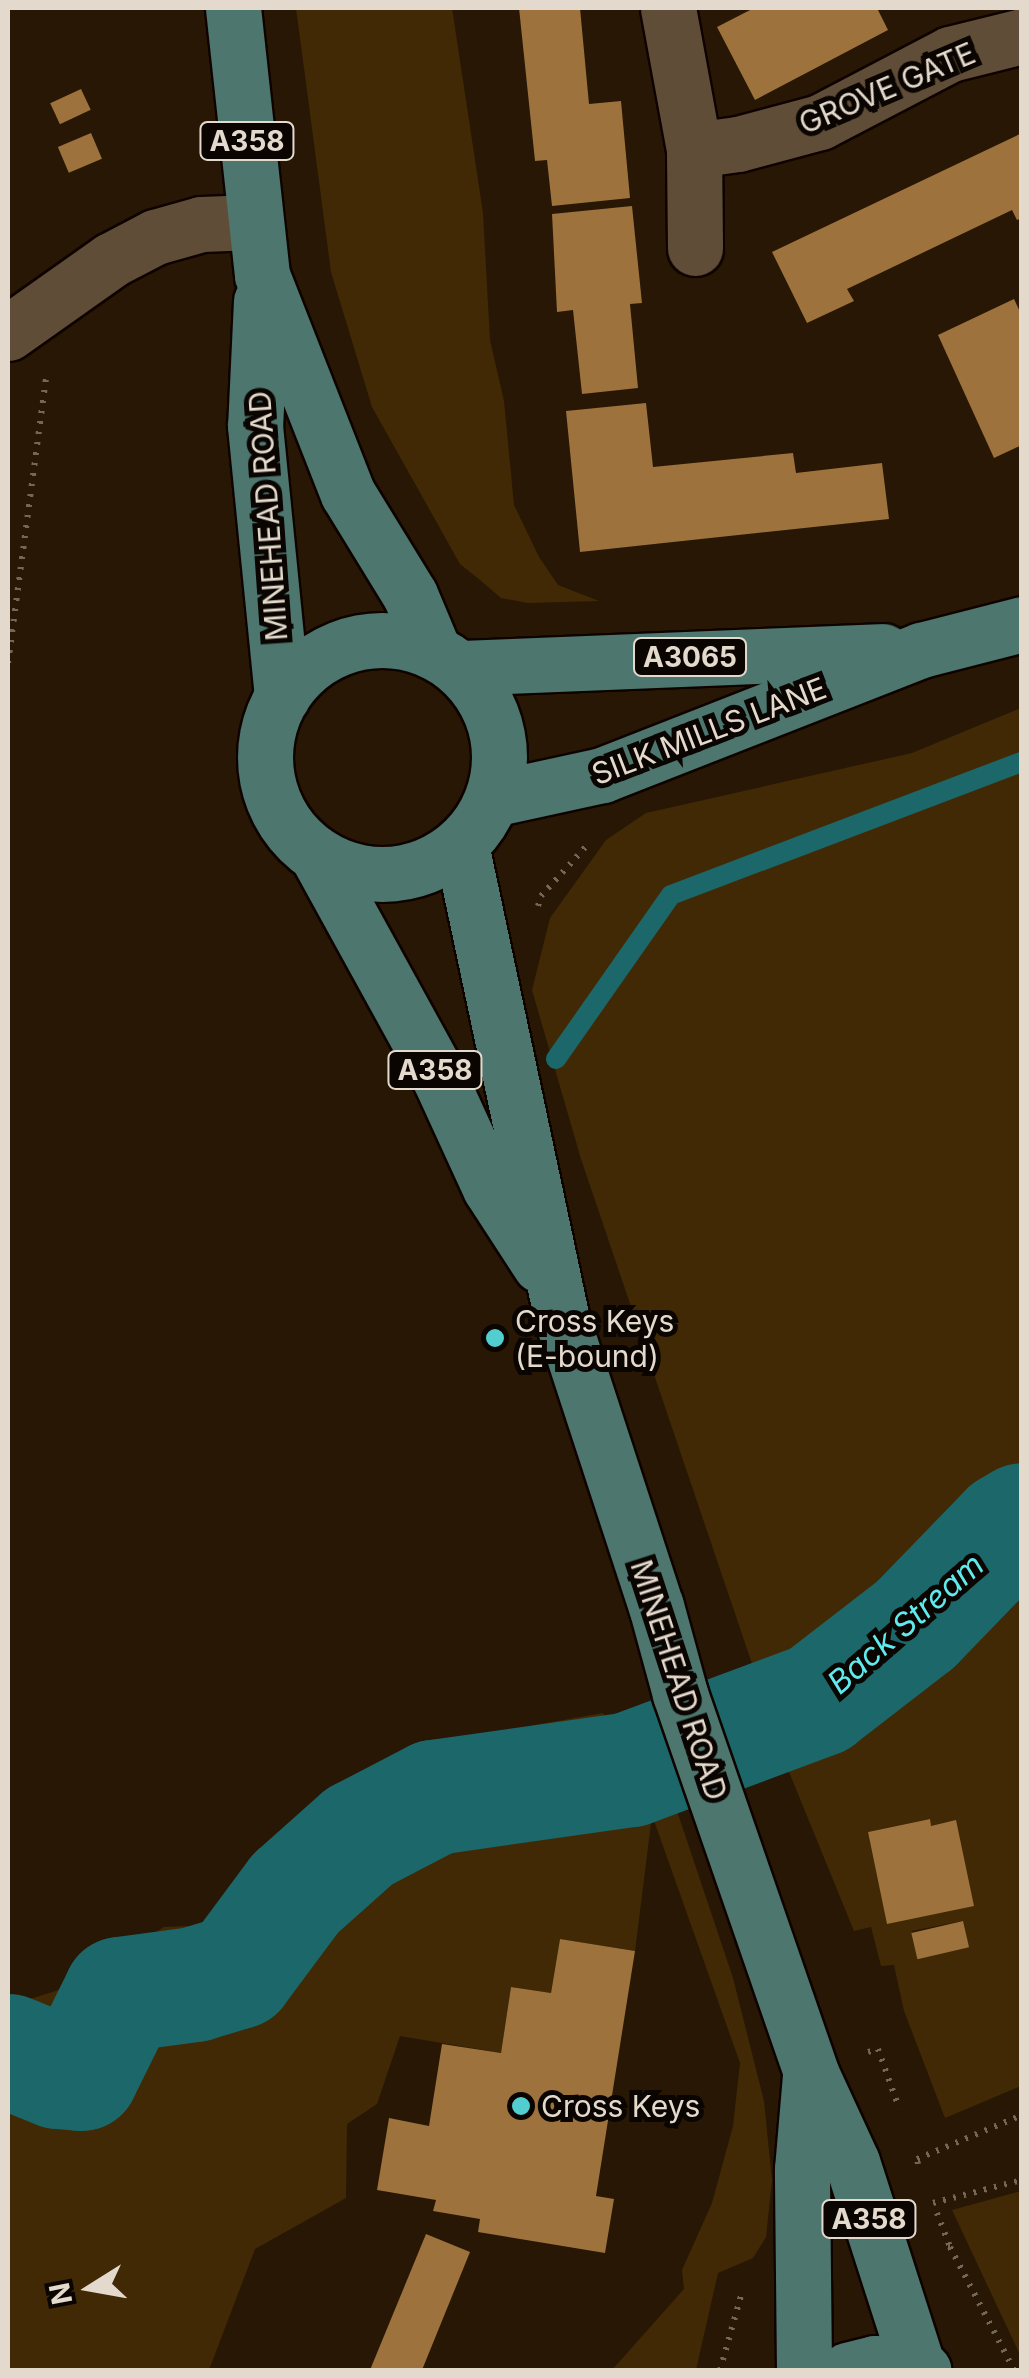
<!DOCTYPE html>
<html>
<head>
<meta charset="utf-8">
<style>
	body { margin:0 }
	#map { position:relative; width:1029px; height:2378px; overflow:hidden; background:#271704; font-family:Inter,sans-serif }
	div>[style] { position:absolute }
	[style*='--x'] { left:calc(var(--x)*1px); top:calc(var(--y)*1px); width:calc(var(--w)*1px); rotate:calc(var(--a)*1deg) }
	.green>* { inset:0; background:#422905 }
	.stream>* { height:20px; margin:-10px; padding:0 10px; transform-origin:10px; border-radius:10px; background:#1b6769 }
	.river>* { height:115px; margin:-57.5px; padding:0 57.5px; transform-origin:57.5px; border-radius:57.5px; background:#1b6769 }
	.building>* { inset:0; background:#9d723c; transform-origin:0 0 }
	.path>* { height:6px; margin-top:-3px; transform-origin:0; background:repeating-linear-gradient(90deg,#756757 0 2.5px,transparent 0 10.5px) }
	.roads { filter:drop-shadow(2px 0 #0f0300) drop-shadow(-2px 0 #0f0300) drop-shadow(0 2px #0f0300) drop-shadow(0 -2px #0f0300) }
	.minor>* { height:55px; margin:-27.5px; padding:0 27.5px; transform-origin:27.5px; border-radius:27.5px; background:#604d38 }
	.major>* { height:55px; margin:-27.5px; padding:0 27.5px; transform-origin:27.5px; border-radius:27.5px; background:#4d766f }
	.major>.ring { margin:-27.5px; padding:0; box-sizing:content-box; background:none; border:55px solid #4d766f; border-radius:50% }
	.dots>* { width:28px; height:28px; translate:-50% -50%; box-sizing:border-box; border:5px solid #0a0501; border-radius:50% }
	span { translate:-50% -50%; white-space:nowrap; text-align:center; line-height:1.15; -webkit-text-stroke:10px #0a0501; paint-order:stroke }
	.shield-label span { padding:2px 8px; background:#0a0501; border:2px solid; border-radius:8px; -webkit-text-stroke-width:0 }
	.shield-label { font-size:28px; color:#e4d9cd; font-weight:700 }
	.street-label { font-size:30px; color:#e4d9cd }
	.poi-label { font-size:30px; color:#e4d9cd }
	.left { translate:0 -50%; text-align:left }
	.water-label { font-size:32px; color:#5feaee; font-style:italic }
	.frame { position:absolute; inset:0; border:10px solid #e4d9cd; pointer-events:none }
	.north { position:absolute; left:40px; top:2238px; width:100px; height:100px; -webkit-text-stroke:8px #0a0501; paint-order:stroke; rotate:259deg; font-size:28px; font-weight:700; line-height:40px; text-align:center; color:#e4d9cd }
	.north::after { content:''; display:block; margin:auto; width:35px; height:45px; background:#e4d9cd; clip-path:polygon(50% 0,100% 100%,50% 72%,0 100%) }
</style>
</head>
<body>
<div id="map">
	<div class="green">
		<i style="clip-path:polygon(296px 8px,452px 8px,483px 213px,490px 340px,504px 401px,514px 505px,539px 557px,558px 585px,599px 601px,528px 603px,501px 598px,480px 580px,460px 564px,372px 407px,331px 272px)"></i>
		<i style="clip-path:polygon(evenodd,1021px 708px,1021px 2086px,945px 2118px,904px 2011px,894px 1965px,881px 1966px,871px 1927px,854px 1931px,787px 1767px,581px 1159px,532px 990px,550px 918px,606px 840px,646px 813px,912px 753px,1021px 708px,929px 1819px,931px 1826px,956px 1821px,888px 1924px,868px 1832px,929px 1819px,1021px 708px,962px 1921px,969px 1947px,918px 1958px,912px 1931px,962px 1921px)"></i>
		<i style="clip-path:polygon(603px 1713px,651px 1812px,675px 1805px,733px 1978px,764px 2101px,772px 2180px,766px 2237px,753px 2258px,718px 2273px,696px 2370px,612px 2370px,684px 2289px,682px 2270px,712px 2203px,733px 2126px,740px 2063px,652px 1815px,635px 1951px,560px 1939px,551px 1993px,511px 1987px,501px 2053px,400px 2036px,377px 2104px,347px 2124px,346px 2198px,255px 2249px,209px 2370px,8px 2370px,8px 2006px,71px 1986px,164px 1927px,242px 1924px,352px 1819px,529px 1726px)"></i>
		<i style="clip-path:polygon(1021px 2191px,1022px 2191px,1021px 2357px,952px 2210px)"></i>
	</div>
	<div class="stream">
		<i style="--x:556;--y:1059;--w:200;--a:-55"></i>
		<i style="--x:671;--y:895;--w:375;--a:-20.8"></i>
	</div>
	<div class="river">
		<i style="--x:8;--y:2051;--w:54;--a:21.8"></i>
		<i style="--x:58;--y:2071;--w:23;--a:5"></i>
		<i style="--x:81;--y:2073;--w:88;--a:-63.7"></i>
		<i style="--x:120;--y:1994;--w:75;--a:-7.7"></i>
		<i style="--x:194;--y:1984;--w:45;--a:-16.8"></i>
		<i style="--x:237;--y:1971;--w:97;--a:-53.4"></i>
		<i style="--x:295;--y:1893;--w:86;--a:-41.7"></i>
		<i style="--x:359;--y:1836;--w:85;--a:-27.5"></i>
		<i style="--x:434;--y:1797;--w:198;--a:-8.1"></i>
		<i style="--x:630;--y:1769;--w:201;--a:-20.4"></i>
		<i style="--x:818;--y:1699;--w:123;--a:-37.7"></i>
		<i style="--x:915;--y:1624;--w:132;--a:-45.9"></i>
		<i style="--x:1007;--y:1529;--w:17;--a:-31"></i>
	</div>
	<div class="building">
		<i style="clip-path:polygon(519px 8px,580px 8px,589px 104px,621px 101px,630px 198px,552px 206px,547px 160px,535px 161px)"></i>
		<i style="clip-path:polygon(754px 8px,877px 8px,888px 30px,755px 100px,717px 27px)"></i>
		<i style="left:81px;top:89px;width:23px;height:34px;rotate:65deg"></i>
		<i style="left:91px;top:133px;width:28px;height:36px;rotate:67deg"></i>
		<i style="clip-path:polygon(1022px 133px,1022px 218px,1017px 220px,1012px 210px,847px 289px,854px 301px,807px 323px,772px 252px)"></i>
		<i style="clip-path:polygon(632px 206px,642px 303px,630px 304px,638px 388px,582px 394px,573px 310px,557px 312px,552px 214px)"></i>
		<i style="clip-path:polygon(1014px 299px,1022px 316px,1022px 445px,994px 458px,938px 335px)"></i>
		<i style="clip-path:polygon(646px 403px,653px 467px,793px 453px,796px 473px,882px 463px,889px 519px,580px 552px,566px 411px)"></i>
		<i style="clip-path:polygon(930px 1819px,931px 1826px,956px 1820px,974px 1906px,887px 1924px,868px 1832px)"></i>
		<i style="left:963px;top:1921px;width:27px;height:53px;rotate:77deg"></i>
		<i style="clip-path:polygon(560px 1939px,635px 1951px,596px 2196px,614px 2199px,605px 2253px,478px 2232px,480px 2219px,433px 2211px,436px 2200px,377px 2190px,389px 2118px,429px 2126px,442px 2044px,501px 2053px,511px 1987px,551px 1993px)"></i>
		<i style="clip-path:polygon(426px 2234px,470px 2252px,422px 2370px,370px 2370px)"></i>
	</div>
	<div class="path">
		<i style="--x:8;--y:663;--w:287;--a:-82.4"></i>
		<i style="--x:538;--y:906;--w:10;--a:-73"></i>
		<i style="--x:541;--y:896;--w:72;--a:-47.8"></i>
		<i style="--x:868;--y:2052;--w:10;--a:-17"></i>
		<i style="--x:878;--y:2049;--w:63;--a:70.4"></i>
		<i style="--x:918;--y:2164;--w:5;--a:-101"></i>
		<i style="--x:917;--y:2159;--w:114;--a:-22.7"></i>
		<i style="--x:933;--y:2203;--w:92;--a:-14.5"></i>
		<i style="--x:937;--y:2213;--w:36;--a:69"></i>
		<i style="--x:950;--y:2247;--w:7;--a:180"></i>
		<i style="--x:950;--y:2247;--w:139;--a:62.5"></i>
		<i style="--x:720;--y:2370;--w:77;--a:-74.2"></i>
	</div>
	<div class="roads">
		<div class="minor">
			<i style="--x:668;--y:8;--w:144;--a:79.6"></i>
			<i style="--x:694;--y:150;--w:44;--a:-7.8"></i>
			<i style="--x:738;--y:144;--w:85;--a:-15"></i>
			<i style="--x:820;--y:122;--w:147;--a:-27.6"></i>
			<i style="--x:950;--y:54;--w:74;--a:-14"></i>
			<i style="--x:694;--y:150;--w:98;--a:89.4"></i>
			<i style="--x:8;--y:333;--w:126;--a:-35.3"></i>
			<i style="--x:111;--y:260;--w:50;--a:-27.6"></i>
			<i style="--x:155;--y:237;--w:48;--a:-15.8"></i>
			<i style="--x:201;--y:224;--w:53;--a:-2.2"></i>
		</div>
		<div class="major">
			<i style="--x:233;--y:8;--w:269;--a:83.8"></i>
			<i style="--x:262;--y:275;--w:235;--a:68.6"></i>
			<i style="--x:348;--y:494;--w:119;--a:58.5"></i>
			<i style="--x:410;--y:595;--w:62;--a:67.2"></i>
			<i style="--x:261;--y:301;--w:125;--a:92.7"></i>
			<i style="--x:255;--y:426;--w:272;--a:84.3"></i>
			<i class="ring" style="left:265px;top:640px;width:179px;height:179px"></i>
			<i style="--x:459;--y:668;--w:424;--a:-2.3"></i>
			<i style="--x:492;--y:799;--w:113;--a:-12.3"></i>
			<i style="--x:602;--y:775;--w:343;--a:-21.4"></i>
			<i style="--x:921;--y:650;--w:104;--a:-14.4"></i>
			<i style="--x:461;--y:845;--w:485;--a:78"></i>
			<i style="--x:562;--y:1319;--w:302;--a:71.9"></i>
			<i style="--x:656;--y:1606;--w:91;--a:74.7"></i>
			<i style="--x:680;--y:1694;--w:401;--a:70.9"></i>
			<i style="--x:811;--y:2073;--w:98;--a:65.3"></i>
			<i style="--x:852;--y:2162;--w:216;--a:72.2"></i>
			<i style="--x:317;--y:855;--w:256;--a:61.2"></i>
			<i style="--x:440;--y:1079;--w:120;--a:65.4"></i>
			<i style="--x:490;--y:1188;--w:92;--a:57"></i>
			<i style="--x:804;--y:2370;--w:201;--a:-90.6"></i>
			<i style="--x:802;--y:2169;--w:93;--a:-85.1"></i>
			<i style="--x:847;--y:2370;--w:29;--a:-14"></i>
			<i style="--x:875;--y:2363;--w:49;--a:8.3"></i>
		</div>
	</div>
	<div class="dots">
		<i style="left:495px;top:1338px;background:#52cdd0"></i>
		<i style="left:521px;top:2106px;background:#52cdd0"></i>
	</div>
	<div class="shield-label">
		<span style="left:247px;top:141px">A358</span>
		<span style="left:690px;top:657px">A3065</span>
		<span style="left:435px;top:1070px">A358</span>
		<span style="left:869px;top:2219px">A358</span>
	</div>
	<div class="street-label">
		<span style="left:887px;top:88px;rotate:-23deg">GROVE GATE</span>
		<span style="left:268px;top:516px;rotate:-94deg">MINEHEAD ROAD</span>
		<span style="left:709px;top:731px;rotate:-21deg">SILK MILLS LANE</span>
		<span style="left:679px;top:1680px;rotate:72deg">MINEHEAD ROAD</span>
	</div>
	<div class="poi-label">
		<span class="left" style="left:515px;top:1338px">Cross Keys<br>(E-bound)</span>
		<span class="left" style="left:541px;top:2106px">Cross Keys</span>
	</div>
	<div class="water-label">
		<span style="left:906px;top:1624px;rotate:-41deg">Back Stream</span>
	</div>
	<div class="frame"></div>
	<div class="north">N</div>
</div>
</body>
</html>
